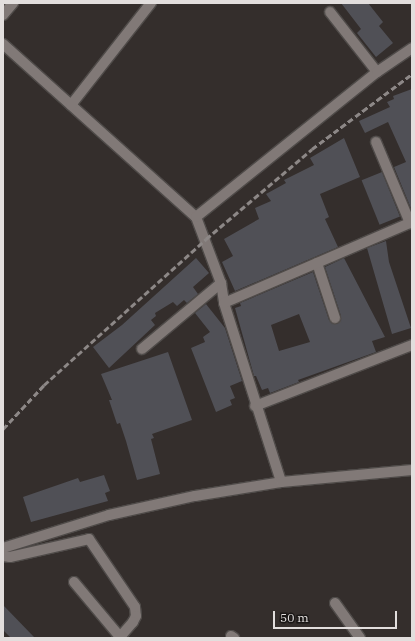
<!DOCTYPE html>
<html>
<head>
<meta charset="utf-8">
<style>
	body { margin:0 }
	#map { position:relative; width:415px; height:641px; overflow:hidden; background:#342e2c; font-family:"IBM Plex Serif",serif }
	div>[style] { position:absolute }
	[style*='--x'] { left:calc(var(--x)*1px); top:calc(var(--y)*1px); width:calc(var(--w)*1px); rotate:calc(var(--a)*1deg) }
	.building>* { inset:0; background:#505056; transform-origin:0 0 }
	.roads { filter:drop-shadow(1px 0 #4f4b49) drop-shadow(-1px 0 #4f4b49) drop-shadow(0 1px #4f4b49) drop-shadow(0 -1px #4f4b49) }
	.service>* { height:10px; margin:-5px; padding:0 5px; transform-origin:5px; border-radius:5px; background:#817977 }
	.minor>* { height:10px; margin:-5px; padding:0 5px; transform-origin:5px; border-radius:5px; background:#817977 }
	.rail>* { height:3px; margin-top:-1.5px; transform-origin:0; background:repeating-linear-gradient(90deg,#8d8887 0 6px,transparent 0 9px) }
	span { translate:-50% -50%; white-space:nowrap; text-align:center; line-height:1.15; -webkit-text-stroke:3px #1a1716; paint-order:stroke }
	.frame { position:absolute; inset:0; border:4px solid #e2dedd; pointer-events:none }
	.scale { position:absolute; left:273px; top:611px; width:124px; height:18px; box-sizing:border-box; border:2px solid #e2dedd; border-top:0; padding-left:5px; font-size:12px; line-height:14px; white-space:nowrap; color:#e2dedd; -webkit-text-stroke:3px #1a1716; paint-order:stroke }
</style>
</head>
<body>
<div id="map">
	<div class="building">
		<i style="clip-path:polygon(341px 3px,368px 3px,383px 22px,379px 26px,393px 43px,376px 57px,357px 33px,361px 29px)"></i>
		<i style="clip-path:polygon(412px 89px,412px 211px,394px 167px,406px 162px,388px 122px,365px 133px,359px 121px,390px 107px,387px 102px,394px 99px,393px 96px)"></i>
		<i style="clip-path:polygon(344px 138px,360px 177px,320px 194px,329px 217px,325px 219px,338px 247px,235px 291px,222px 262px,233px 256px,224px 239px,259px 219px,255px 208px,271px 201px,266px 194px,286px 183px,284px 180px,314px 165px,310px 158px)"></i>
		<i style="left:382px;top:172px;width:48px;height:22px;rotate:68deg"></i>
		<i style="clip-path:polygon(386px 241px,389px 262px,411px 328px,392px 334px,367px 248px)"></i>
		<i style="clip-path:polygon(196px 258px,209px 273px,193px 287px,198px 294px,187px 303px,184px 300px,177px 306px,173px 302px,155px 313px,156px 316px,151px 320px,155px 325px,109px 368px,93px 347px,122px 325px)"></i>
		<i style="clip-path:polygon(evenodd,344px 258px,385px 337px,372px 341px,376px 352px,298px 380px,299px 382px,270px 393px,268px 388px,262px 390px,256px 376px,254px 376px,235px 308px,241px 306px,240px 303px,313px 272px,329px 320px,337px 324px,341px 316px,325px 267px,344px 258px,299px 314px,310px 342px,279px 351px,271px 325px,299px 314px)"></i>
		<i style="clip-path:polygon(206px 304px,225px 328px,242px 381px,230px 386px,235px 398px,230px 400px,232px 405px,216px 412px,191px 348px,205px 342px,203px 337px,210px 332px,195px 313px)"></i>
		<i style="clip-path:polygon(168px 352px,192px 420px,152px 434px,154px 438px,151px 439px,160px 474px,137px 480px,126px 441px,120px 423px,117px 424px,109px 400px,112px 400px,101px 374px)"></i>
		<i style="clip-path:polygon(104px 475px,110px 491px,105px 493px,108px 501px,31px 522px,23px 497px,78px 478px,80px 482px)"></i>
		<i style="clip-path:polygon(3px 605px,35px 638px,11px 638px,3px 630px)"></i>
	</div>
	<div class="roads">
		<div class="service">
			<i style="--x:330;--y:12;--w:76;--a:51.9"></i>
			<i style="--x:376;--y:142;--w:88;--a:67.2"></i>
			<i style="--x:317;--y:263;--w:58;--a:71.9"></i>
			<i style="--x:255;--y:406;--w:168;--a:-21.2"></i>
		</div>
		<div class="minor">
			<i style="--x:3;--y:15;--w:16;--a:-50"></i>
			<i style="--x:3;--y:44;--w:259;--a:41.9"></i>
			<i style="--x:196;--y:217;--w:71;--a:69.3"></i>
			<i style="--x:221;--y:283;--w:20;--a:81"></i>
			<i style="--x:224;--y:303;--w:188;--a:72.3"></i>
			<i style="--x:71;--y:105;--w:130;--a:-51.9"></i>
			<i style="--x:196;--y:217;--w:232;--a:-38.7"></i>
			<i style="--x:377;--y:72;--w:42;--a:-34.4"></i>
			<i style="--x:224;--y:303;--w:205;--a:-23.3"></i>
			<i style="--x:142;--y:349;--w:103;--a:-39.9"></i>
			<i style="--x:3;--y:548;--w:111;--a:-17.3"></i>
			<i style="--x:109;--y:515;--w:88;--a:-12.5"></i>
			<i style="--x:195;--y:496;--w:87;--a:-9.2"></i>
			<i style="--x:281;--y:482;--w:132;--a:-5.2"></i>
			<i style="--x:3;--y:556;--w:7;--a:8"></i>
			<i style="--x:10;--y:557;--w:81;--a:-12.8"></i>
			<i style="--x:89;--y:539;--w:82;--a:55.9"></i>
			<i style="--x:135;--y:607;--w:9;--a:84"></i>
			<i style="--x:136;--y:616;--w:7;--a:117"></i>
			<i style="--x:133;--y:622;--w:21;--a:131"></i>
			<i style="--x:74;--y:582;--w:73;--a:50"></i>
			<i style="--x:335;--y:603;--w:43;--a:54.5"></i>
			<i style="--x:231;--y:636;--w:4;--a:34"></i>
		</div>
	</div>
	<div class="rail">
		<i style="--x:3;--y:429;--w:60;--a:-47"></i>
		<i style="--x:44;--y:385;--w:218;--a:-42"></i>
		<i style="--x:206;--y:239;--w:139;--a:-40.3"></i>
		<i style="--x:312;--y:149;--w:125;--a:-36.9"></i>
	</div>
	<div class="frame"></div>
	<div class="scale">50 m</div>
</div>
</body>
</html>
